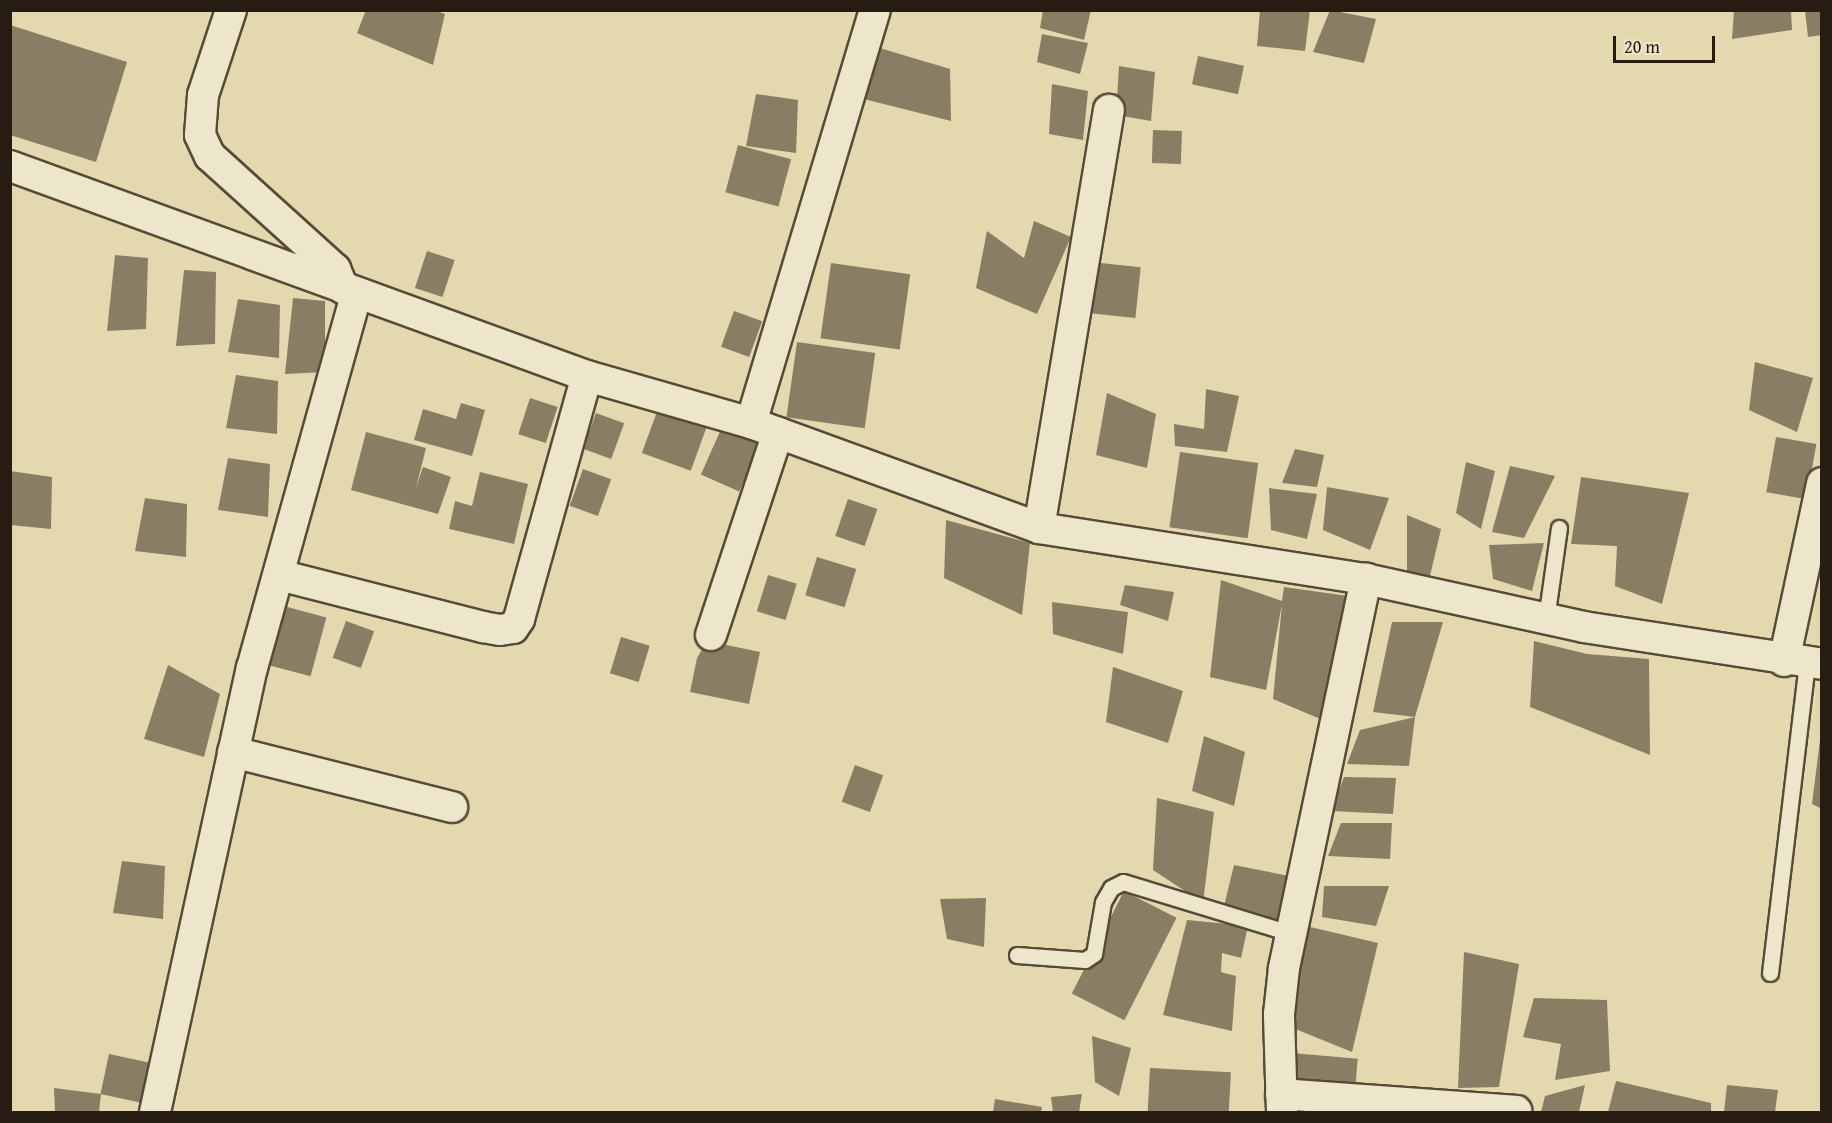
<!DOCTYPE html>
<html>
<head>
<meta charset="utf-8">
<style>
	body { margin:0 }
	#map { position:relative; width:1832px; height:1123px; overflow:hidden; background:#e4d8af; font-family:"Gentium Book Plus",serif }
	div>[style] { position:absolute }
	[style*='--x'] { left:calc(var(--x)*1px); top:calc(var(--y)*1px); width:calc(var(--w)*1px); rotate:calc(var(--a)*1deg) }
	.building>* { inset:0; background:#897e64; transform-origin:0 0 }
	.roads { filter:drop-shadow(2px 0 #564b39) drop-shadow(-2px 0 #564b39) drop-shadow(0 2px #564b39) drop-shadow(0 -2px #564b39) }
	.lane>* { height:15px; margin:-7.5px; padding:0 7.5px; transform-origin:7.5px; border-radius:7.5px; background:#ede6cb }
	.street>* { height:30px; margin:-15px; padding:0 15px; transform-origin:15px; border-radius:15px; background:#ede6cb }
	span { translate:-50% -50%; white-space:nowrap; text-align:center; line-height:1.15; -webkit-text-stroke:4.5px #ede6cb; paint-order:stroke }
	.frame { position:absolute; inset:0; border:12px solid #261c12; pointer-events:none }
	.scale { position:absolute; left:1613px; top:36px; width:102px; height:27px; box-sizing:border-box; border:3px solid #261c12; border-top:0; padding-left:8px; font-size:18px; line-height:21px; white-space:nowrap; color:#261c12; -webkit-text-stroke:4px #ede6cb; paint-order:stroke }
</style>
</head>
<body>
<div id="map">
	<div class="building">
		<i style="clip-path:polygon(366px 10px,434px 10px,445px 14px,433px 65px,357px 33px)"></i>
		<i style="clip-path:polygon(1043px 10px,1091px 10px,1084px 40px,1040px 28px)"></i>
		<i style="clip-path:polygon(1260px 10px,1310px 10px,1305px 51px,1257px 46px)"></i>
		<i style="clip-path:polygon(1330px 10px,1376px 19px,1364px 63px,1313px 52px)"></i>
		<i style="clip-path:polygon(1734px 10px,1791px 10px,1792px 30px,1732px 39px)"></i>
		<i style="clip-path:polygon(1805px 10px,1822px 10px,1822px 35px,1808px 37px)"></i>
		<i style="clip-path:polygon(10px 25px,127px 62px,96px 162px,10px 135px)"></i>
		<i style="clip-path:polygon(1042px 34px,1088px 43px,1080px 74px,1037px 62px)"></i>
		<i style="clip-path:polygon(873px 46px,950px 69px,951px 121px,864px 99px)"></i>
		<i style="left:1198px;top:56px;width:47px;height:29px;rotate:12deg"></i>
		<i style="clip-path:polygon(1119px 66px,1155px 72px,1151px 121px,1116px 115px)"></i>
		<i style="clip-path:polygon(1052px 84px,1088px 91px,1083px 140px,1049px 134px)"></i>
		<i style="clip-path:polygon(756px 94px,798px 100px,796px 153px,746px 146px)"></i>
		<i style="left:1153px;top:130px;width:29px;height:33px;rotate:2deg"></i>
		<i style="left:738px;top:145px;width:55px;height:49px;rotate:15deg"></i>
		<i style="clip-path:polygon(1034px 221px,1071px 237px,1037px 314px,976px 288px,987px 231px,1024px 258px)"></i>
		<i style="left:427px;top:251px;width:29px;height:39px;rotate:18deg"></i>
		<i style="clip-path:polygon(115px 255px,148px 258px,146px 329px,107px 331px)"></i>
		<i style="left:1091px;top:262px;width:50px;height:51px;rotate:6deg"></i>
		<i style="left:831px;top:263px;width:80px;height:76px;rotate:8deg"></i>
		<i style="clip-path:polygon(184px 270px,216px 272px,215px 344px,176px 346px)"></i>
		<i style="clip-path:polygon(293px 298px,325px 301px,325px 372px,285px 374px)"></i>
		<i style="clip-path:polygon(238px 299px,280px 305px,279px 358px,228px 352px)"></i>
		<i style="left:734px;top:311px;width:30px;height:38px;rotate:20deg"></i>
		<i style="left:797px;top:342px;width:79px;height:76px;rotate:8deg"></i>
		<i style="clip-path:polygon(1755px 362px,1813px 378px,1797px 432px,1749px 410px)"></i>
		<i style="clip-path:polygon(236px 375px,278px 381px,277px 434px,226px 428px)"></i>
		<i style="clip-path:polygon(1206px 389px,1239px 396px,1227px 452px,1175px 446px,1174px 424px,1204px 429px)"></i>
		<i style="clip-path:polygon(1107px 393px,1156px 414px,1147px 468px,1096px 455px)"></i>
		<i style="left:530px;top:398px;width:29px;height:38px;rotate:18deg"></i>
		<i style="clip-path:polygon(461px 403px,485px 410px,472px 456px,414px 440px,423px 409px,456px 419px)"></i>
		<i style="left:659px;top:406px;width:52px;height:50px;rotate:20deg"></i>
		<i style="left:596px;top:413px;width:30px;height:38px;rotate:20deg"></i>
		<i style="left:722px;top:427px;width:42px;height:52px;rotate:24deg"></i>
		<i style="clip-path:polygon(366px 432px,426px 448px,416px 488px,423px 467px,451px 477px,438px 514px,351px 490px)"></i>
		<i style="left:1776px;top:437px;width:41px;height:56px;rotate:10deg"></i>
		<i style="clip-path:polygon(1295px 449px,1324px 455px,1317px 487px,1282px 483px)"></i>
		<i style="left:1180px;top:452px;width:79px;height:76px;rotate:8deg"></i>
		<i style="clip-path:polygon(228px 458px,270px 464px,268px 517px,218px 510px)"></i>
		<i style="clip-path:polygon(1466px 462px,1495px 471px,1481px 529px,1456px 513px)"></i>
		<i style="clip-path:polygon(1510px 466px,1555px 476px,1524px 538px,1492px 532px)"></i>
		<i style="left:583px;top:469px;width:30px;height:39px;rotate:20deg"></i>
		<i style="clip-path:polygon(10px 471px,52px 477px,51px 529px,10px 525px)"></i>
		<i style="clip-path:polygon(480px 472px,528px 484px,514px 544px,449px 529px,455px 501px,472px 506px)"></i>
		<i style="clip-path:polygon(1581px 477px,1689px 493px,1662px 604px,1615px 586px,1617px 546px,1571px 544px)"></i>
		<i style="clip-path:polygon(1327px 487px,1389px 498px,1370px 550px,1323px 530px)"></i>
		<i style="clip-path:polygon(1269px 488px,1317px 494px,1307px 539px,1271px 530px)"></i>
		<i style="clip-path:polygon(145px 498px,187px 504px,186px 557px,135px 551px)"></i>
		<i style="left:848px;top:499px;width:31px;height:39px;rotate:19deg"></i>
		<i style="clip-path:polygon(1407px 515px,1441px 529px,1430px 576px,1407px 574px)"></i>
		<i style="clip-path:polygon(946px 520px,1030px 543px,1022px 615px,944px 578px)"></i>
		<i style="clip-path:polygon(1544px 543px,1532px 591px,1493px 579px,1489px 545px)"></i>
		<i style="left:817px;top:557px;width:41px;height:40px;rotate:17deg"></i>
		<i style="left:768px;top:575px;width:30px;height:38px;rotate:17deg"></i>
		<i style="clip-path:polygon(1221px 580px,1282px 601px,1284px 587px,1348px 596px,1325px 721px,1273px 699px,1282px 604px,1266px 690px,1210px 677px)"></i>
		<i style="clip-path:polygon(1125px 585px,1174px 592px,1168px 621px,1120px 605px)"></i>
		<i style="clip-path:polygon(1052px 602px,1128px 612px,1123px 654px,1053px 634px)"></i>
		<i style="left:280px;top:605px;width:48px;height:61px;rotate:15deg"></i>
		<i style="left:346px;top:621px;width:30px;height:39px;rotate:20deg"></i>
		<i style="clip-path:polygon(1392px 622px,1443px 622px,1415px 717px,1409px 766px,1347px 764px,1360px 730px,1415px 717px,1373px 712px)"></i>
		<i style="left:621px;top:637px;width:30px;height:38px;rotate:17deg"></i>
		<i style="clip-path:polygon(707px 641px,760px 652px,749px 704px,690px 692px,697px 658px)"></i>
		<i style="clip-path:polygon(1534px 641px,1587px 654px,1649px 659px,1650px 755px,1530px 707px)"></i>
		<i style="clip-path:polygon(168px 665px,220px 694px,204px 757px,144px 739px)"></i>
		<i style="clip-path:polygon(1113px 667px,1183px 691px,1168px 743px,1106px 722px)"></i>
		<i style="clip-path:polygon(1204px 736px,1245px 752px,1234px 806px,1192px 791px)"></i>
		<i style="clip-path:polygon(1820px 740px,1822px 740px,1822px 809px,1812px 804px)"></i>
		<i style="left:855px;top:765px;width:30px;height:39px;rotate:20deg"></i>
		<i style="clip-path:polygon(1344px 777px,1396px 778px,1393px 814px,1331px 811px)"></i>
		<i style="clip-path:polygon(1157px 798px,1214px 812px,1203px 903px,1153px 870px)"></i>
		<i style="clip-path:polygon(1341px 823px,1392px 823px,1390px 859px,1328px 856px)"></i>
		<i style="clip-path:polygon(122px 861px,165px 866px,163px 919px,113px 913px)"></i>
		<i style="clip-path:polygon(1234px 865px,1289px 876px,1279px 923px,1224px 906px)"></i>
		<i style="clip-path:polygon(1324px 886px,1389px 886px,1376px 926px,1322px 917px)"></i>
		<i style="left:1124px;top:891px;width:59px;height:115px;rotate:27deg"></i>
		<i style="clip-path:polygon(986px 898px,984px 947px,947px 939px,940px 899px)"></i>
		<i style="clip-path:polygon(1187px 920px,1248px 926px,1241px 958px,1222px 953px,1221px 972px,1236px 976px,1232px 1031px,1163px 1015px)"></i>
		<i style="clip-path:polygon(1302px 925px,1378px 943px,1352px 1052px,1283px 1024px)"></i>
		<i style="clip-path:polygon(1464px 952px,1519px 964px,1499px 1087px,1458px 1088px)"></i>
		<i style="clip-path:polygon(1534px 998px,1607px 1000px,1610px 1071px,1555px 1080px,1561px 1044px,1523px 1037px)"></i>
		<i style="clip-path:polygon(1092px 1036px,1131px 1048px,1119px 1096px,1095px 1082px)"></i>
		<i style="left:1292px;top:1053px;width:66px;height:36px;rotate:5deg"></i>
		<i style="left:109px;top:1054px;width:43px;height:41px;rotate:12deg"></i>
		<i style="left:1150px;top:1068px;width:81px;height:44px;rotate:3deg"></i>
		<i style="clip-path:polygon(1616px 1081px,1711px 1103px,1711px 1112px,1608px 1112px)"></i>
		<i style="clip-path:polygon(1585px 1085px,1579px 1112px,1541px 1112px,1545px 1096px)"></i>
		<i style="clip-path:polygon(1727px 1085px,1778px 1090px,1775px 1112px,1724px 1112px)"></i>
		<i style="clip-path:polygon(54px 1088px,101px 1094px,99px 1112px,55px 1112px)"></i>
		<i style="clip-path:polygon(1082px 1094px,1079px 1112px,1053px 1112px,1051px 1097px)"></i>
		<i style="clip-path:polygon(995px 1099px,1042px 1107px,1041px 1112px,993px 1112px)"></i>
	</div>
	<div class="roads">
		<div class="lane">
			<i style="--x:1546;--y:619;--w:92;--a:-81.9"></i>
			<i style="--x:1017;--y:955;--w:68;--a:4.2"></i>
			<i style="--x:1085;--y:960;--w:11;--a:-34"></i>
			<i style="--x:1094;--y:954;--w:53;--a:-80.2"></i>
			<i style="--x:1103;--y:902;--w:16;--a:-60"></i>
			<i style="--x:1111;--y:888;--w:13;--a:-27"></i>
			<i style="--x:1123;--y:882;--w:175;--a:17"></i>
			<i style="--x:1770;--y:973;--w:312;--a:-83.2"></i>
		</div>
		<div class="street">
			<i style="--x:231;--y:10;--w:89;--a:108.2"></i>
			<i style="--x:203;--y:95;--w:40;--a:94.3"></i>
			<i style="--x:200;--y:135;--w:23;--a:65"></i>
			<i style="--x:210;--y:156;--w:169;--a:42.1"></i>
			<i style="--x:335;--y:269;--w:21;--a:67"></i>
			<i style="--x:10;--y:166;--w:614;--a:20"></i>
			<i style="--x:587;--y:376;--w:171;--a:16"></i>
			<i style="--x:751;--y:423;--w:307;--a:20"></i>
			<i style="--x:1039;--y:528;--w:331;--a:8.9"></i>
			<i style="--x:1366;--y:579;--w:223;--a:12.4"></i>
			<i style="--x:1584;--y:627;--w:241;--a:8.8"></i>
			<i style="--x:751;--y:423;--w:431;--a:-73.3"></i>
			<i style="--x:1039;--y:528;--w:424;--a:-80.5"></i>
			<i style="--x:279;--y:575;--w:211;--a:14.3"></i>
			<i style="--x:483;--y:627;--w:17;--a:10"></i>
			<i style="--x:500;--y:630;--w:13;--a:-9"></i>
			<i style="--x:513;--y:628;--w:11;--a:-56"></i>
			<i style="--x:519;--y:619;--w:252;--a:-74.4"></i>
			<i style="--x:711;--y:635;--w:213;--a:-71.7"></i>
			<i style="--x:1784;--y:661;--w:182;--a:-77.9"></i>
			<i style="--x:233;--y:752;--w:226;--a:14.1"></i>
			<i style="--x:1281;--y:1094;--w:236;--a:4.1"></i>
			<i style="--x:155;--y:1112;--w:454;--a:-77.7"></i>
			<i style="--x:252;--y:668;--w:389;--a:-74.4"></i>
			<i style="--x:1282;--y:1112;--w:98;--a:-91.8"></i>
			<i style="--x:1279;--y:1014;--w:46;--a:-83.8"></i>
			<i style="--x:1284;--y:968;--w:398;--a:-78.1"></i>
		</div>
	</div>
	<div class="frame"></div>
	<div class="scale">20 m</div>
</div>
</body>
</html>
